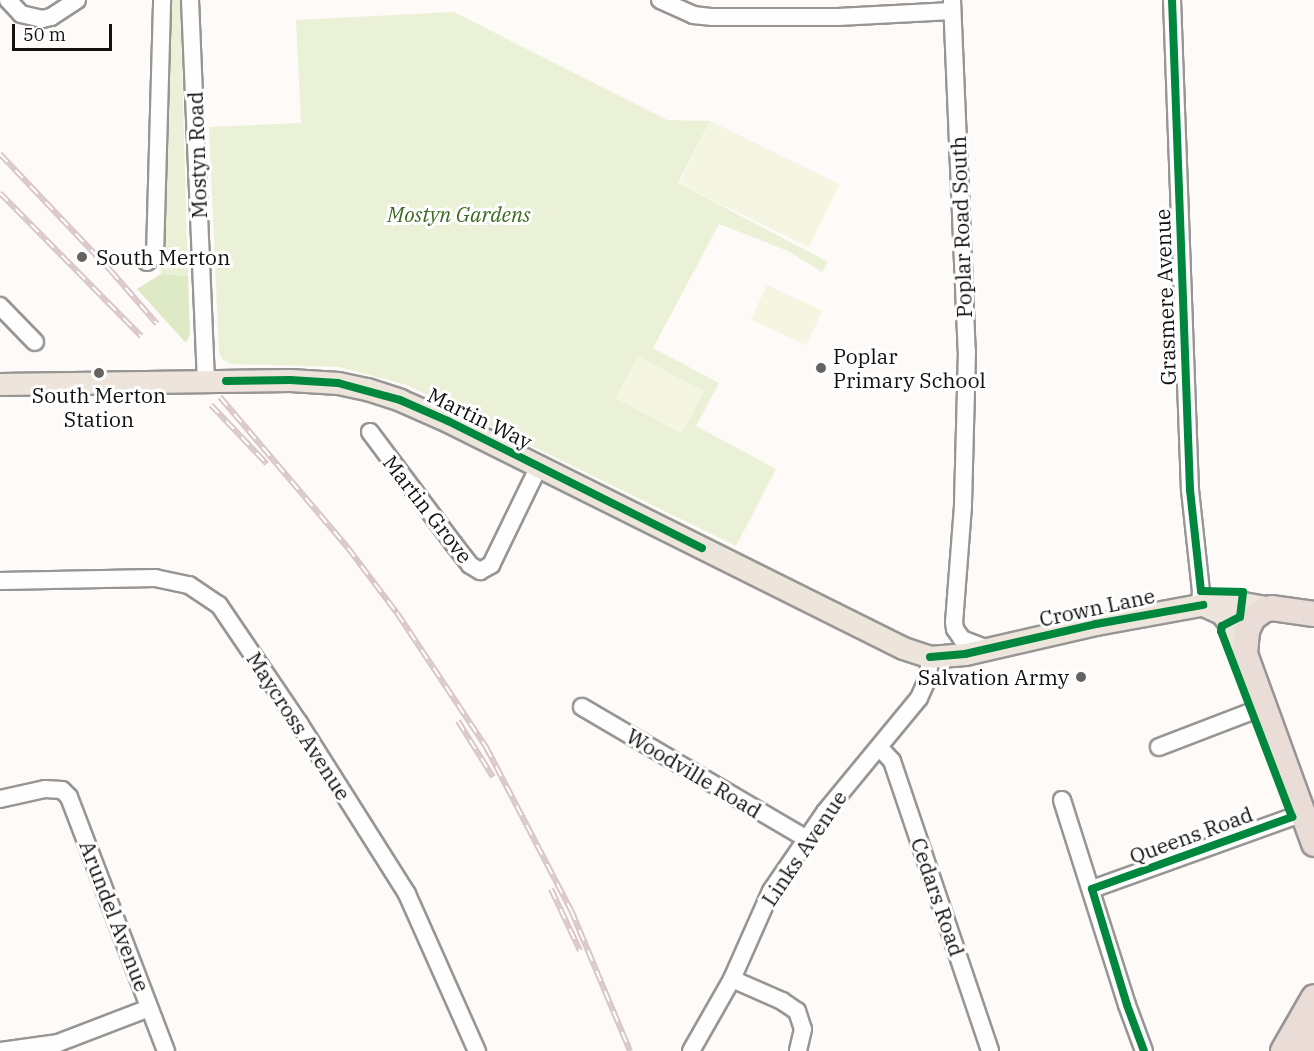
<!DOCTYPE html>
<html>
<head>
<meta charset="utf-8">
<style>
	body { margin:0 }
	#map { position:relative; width:1314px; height:1051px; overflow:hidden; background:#fdfaf7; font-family:"IBM Plex Serif",serif }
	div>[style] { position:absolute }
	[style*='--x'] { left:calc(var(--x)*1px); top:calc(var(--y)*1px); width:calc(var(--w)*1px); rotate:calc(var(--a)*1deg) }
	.green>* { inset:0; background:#ebf1d7 }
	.forest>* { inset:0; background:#dee9c6 }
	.pitch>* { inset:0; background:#f4f6e1; transform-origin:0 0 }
	.roads { filter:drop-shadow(2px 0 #979695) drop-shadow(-2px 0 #979695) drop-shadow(0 2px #979695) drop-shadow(0 -2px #979695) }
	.minor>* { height:16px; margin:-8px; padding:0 8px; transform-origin:8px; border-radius:8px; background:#fffefe }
	.major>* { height:21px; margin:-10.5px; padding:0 10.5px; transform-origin:10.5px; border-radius:10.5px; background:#ede5db }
	.highway>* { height:24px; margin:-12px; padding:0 12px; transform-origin:12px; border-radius:12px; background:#eaddd8 }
	.rail>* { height:6px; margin-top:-3px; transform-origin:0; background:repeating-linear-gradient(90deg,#fff 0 11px,#d9c6ca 0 22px); box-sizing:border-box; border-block:2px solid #d9c6ca }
	.cycleway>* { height:8px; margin:-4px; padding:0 4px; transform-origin:4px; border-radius:4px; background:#00873e }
	.dots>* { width:16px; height:16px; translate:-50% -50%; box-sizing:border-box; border:3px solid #fff; border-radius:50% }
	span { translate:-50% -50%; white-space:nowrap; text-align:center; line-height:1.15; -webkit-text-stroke:6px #fff; paint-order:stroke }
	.street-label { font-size:21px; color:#111 }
	.park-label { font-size:21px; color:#3d6a20; font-style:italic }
	.poi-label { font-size:21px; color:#111 }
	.left { translate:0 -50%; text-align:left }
	.right { translate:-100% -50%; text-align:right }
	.scale { position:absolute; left:12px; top:24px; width:100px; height:27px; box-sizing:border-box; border:3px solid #111; border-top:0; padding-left:8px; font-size:18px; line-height:21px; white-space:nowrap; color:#111; -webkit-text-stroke:4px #fff; paint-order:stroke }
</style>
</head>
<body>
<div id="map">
	<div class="green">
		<i style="clip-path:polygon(168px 0,180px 0,188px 276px,161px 274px)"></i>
		<i style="clip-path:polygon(454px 12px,667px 120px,710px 121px,678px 183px,828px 262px,822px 272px,788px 251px,719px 224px,653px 348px,719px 383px,696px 426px,776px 469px,736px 546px,407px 385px,339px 367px,232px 364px,223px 360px,219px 353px,209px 127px,301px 123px,296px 20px)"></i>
	</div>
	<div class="forest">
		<i style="clip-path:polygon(161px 274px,188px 276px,190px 334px,186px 343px,137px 289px)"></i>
	</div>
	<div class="pitch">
		<i style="left:710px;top:121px;width:144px;height:70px;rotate:26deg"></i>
		<i style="left:767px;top:285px;width:61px;height:38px;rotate:25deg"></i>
		<i style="left:638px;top:356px;width:75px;height:48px;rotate:28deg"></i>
	</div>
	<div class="roads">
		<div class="minor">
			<i style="--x:8;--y:0;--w:19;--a:47"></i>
			<i style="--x:21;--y:14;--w:22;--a:13"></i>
			<i style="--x:42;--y:19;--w:9;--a:-13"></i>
			<i style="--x:51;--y:17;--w:31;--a:-33"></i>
			<i style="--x:190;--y:0;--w:381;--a:87.6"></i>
			<i style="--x:660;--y:0;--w:36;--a:24"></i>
			<i style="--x:693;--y:15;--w:20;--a:6"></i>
			<i style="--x:713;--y:17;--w:125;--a:0"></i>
			<i style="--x:838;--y:17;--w:114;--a:-3"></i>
			<i style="--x:952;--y:0;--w:351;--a:87.6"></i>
			<i style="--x:967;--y:351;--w:155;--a:91.5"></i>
			<i style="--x:963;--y:506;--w:116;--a:94.4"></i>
			<i style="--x:954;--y:622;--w:7;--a:82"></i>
			<i style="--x:955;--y:629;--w:12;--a:55"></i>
			<i style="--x:962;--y:639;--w:28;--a:21"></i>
			<i style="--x:1172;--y:0;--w:490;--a:87.9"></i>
			<i style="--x:1190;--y:490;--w:102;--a:83.8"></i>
			<i style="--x:1201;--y:591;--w:14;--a:94"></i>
			<i style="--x:147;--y:262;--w:11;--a:-41"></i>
			<i style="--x:155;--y:255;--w:255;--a:-88.4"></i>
			<i style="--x:0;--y:306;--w:50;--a:45.8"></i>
			<i style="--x:370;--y:432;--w:139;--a:53.2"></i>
			<i style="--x:453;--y:543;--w:28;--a:52"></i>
			<i style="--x:470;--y:565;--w:12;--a:31"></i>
			<i style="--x:480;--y:571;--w:13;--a:-29"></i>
			<i style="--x:491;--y:565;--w:110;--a:-64.1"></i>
			<i style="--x:0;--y:581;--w:155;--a:-1.1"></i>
			<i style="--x:155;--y:578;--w:35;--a:12"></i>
			<i style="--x:189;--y:585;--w:36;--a:34"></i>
			<i style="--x:219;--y:605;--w:143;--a:55.9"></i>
			<i style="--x:299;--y:723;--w:202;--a:57.7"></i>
			<i style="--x:407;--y:894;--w:172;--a:66"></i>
			<i style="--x:582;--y:707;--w:259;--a:30.4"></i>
			<i style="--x:879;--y:747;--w:19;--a:47"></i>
			<i style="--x:892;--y:761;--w:306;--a:71.3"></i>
			<i style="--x:1159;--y:747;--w:111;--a:-21"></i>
			<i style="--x:0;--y:799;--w:46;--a:-12.5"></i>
			<i style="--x:45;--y:789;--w:17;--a:3"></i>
			<i style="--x:62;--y:790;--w:10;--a:45"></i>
			<i style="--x:69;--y:797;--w:272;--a:69.1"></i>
			<i style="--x:1062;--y:800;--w:215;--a:72.4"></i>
			<i style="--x:1127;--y:1005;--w:49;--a:69.7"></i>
			<i style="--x:1092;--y:889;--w:224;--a:-19.8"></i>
			<i style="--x:732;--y:979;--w:55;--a:23.7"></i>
			<i style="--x:782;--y:1001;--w:18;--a:34"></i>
			<i style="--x:797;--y:1011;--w:19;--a:72"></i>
			<i style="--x:803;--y:1029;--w:23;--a:103"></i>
			<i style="--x:1;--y:1051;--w:58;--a:-8"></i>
			<i style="--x:58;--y:1043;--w:97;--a:-21"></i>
			<i style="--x:691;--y:1051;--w:83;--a:-60.3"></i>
			<i style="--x:732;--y:979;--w:96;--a:-66.1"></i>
			<i style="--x:771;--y:891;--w:96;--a:-55.6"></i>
			<i style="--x:825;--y:812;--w:148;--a:-50.5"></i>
			<i style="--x:919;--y:698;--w:22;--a:-66"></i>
			<i style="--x:928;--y:678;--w:21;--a:-85"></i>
		</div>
		<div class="major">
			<i style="--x:0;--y:384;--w:290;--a:-0.8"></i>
			<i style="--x:290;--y:380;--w:48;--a:3.6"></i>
			<i style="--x:338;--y:383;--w:30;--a:12"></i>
			<i style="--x:367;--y:389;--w:35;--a:18"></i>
			<i style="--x:400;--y:400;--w:52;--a:23.6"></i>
			<i style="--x:448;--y:421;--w:508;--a:26.51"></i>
			<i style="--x:903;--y:648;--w:28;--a:18"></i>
			<i style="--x:930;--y:657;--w:35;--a:-5"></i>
			<i style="--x:965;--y:654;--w:134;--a:-12.9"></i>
			<i style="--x:1096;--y:624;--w:106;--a:-10.4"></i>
			<i style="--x:1200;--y:605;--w:43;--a:-2.7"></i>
			<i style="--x:1243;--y:603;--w:29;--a:10"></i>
			<i style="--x:1203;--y:605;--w:20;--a:24"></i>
			<i style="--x:1221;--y:613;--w:13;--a:51"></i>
			<i style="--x:1229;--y:623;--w:35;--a:63"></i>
		</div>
		<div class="highway">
			<i style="--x:1314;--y:614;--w:42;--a:-171.9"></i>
			<i style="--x:1272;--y:608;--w:8;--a:166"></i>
			<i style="--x:1264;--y:610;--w:14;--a:144"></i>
			<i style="--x:1253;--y:618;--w:14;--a:115"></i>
			<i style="--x:1247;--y:631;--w:23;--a:95"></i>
			<i style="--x:1245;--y:654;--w:202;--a:70"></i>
			<i style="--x:1283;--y:1051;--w:62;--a:-60.1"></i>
			<i style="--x:1304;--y:1051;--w:21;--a:-62"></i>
		</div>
	</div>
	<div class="rail">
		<i style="--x:0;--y:154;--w:161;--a:46.5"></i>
		<i style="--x:111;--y:271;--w:70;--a:49"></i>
		<i style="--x:0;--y:193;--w:201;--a:45.4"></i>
		<i style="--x:220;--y:397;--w:198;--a:49.7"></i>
		<i style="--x:348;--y:548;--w:81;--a:53"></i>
		<i style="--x:397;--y:613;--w:161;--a:56.4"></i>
		<i style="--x:486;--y:747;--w:184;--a:62.5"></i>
		<i style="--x:571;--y:910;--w:153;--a:67.3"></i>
		<i style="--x:211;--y:405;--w:81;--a:46.5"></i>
		<i style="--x:458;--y:721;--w:66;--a:58"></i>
		<i style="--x:551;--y:889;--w:68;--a:64.9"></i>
	</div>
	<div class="cycleway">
		<i style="--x:226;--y:381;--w:64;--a:-0.9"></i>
		<i style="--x:290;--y:380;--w:48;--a:3.6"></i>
		<i style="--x:338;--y:383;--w:64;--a:15.3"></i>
		<i style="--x:400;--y:400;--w:52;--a:23.6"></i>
		<i style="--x:448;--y:421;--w:284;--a:26.6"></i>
		<i style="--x:930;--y:657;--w:35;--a:-5"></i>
		<i style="--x:965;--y:654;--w:134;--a:-12.9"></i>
		<i style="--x:1096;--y:624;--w:109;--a:-10.1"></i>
		<i style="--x:1144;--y:1051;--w:49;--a:-110.3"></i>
		<i style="--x:1127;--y:1005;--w:121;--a:-106.8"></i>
		<i style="--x:1092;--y:889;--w:213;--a:-19.8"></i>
		<i style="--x:1292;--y:817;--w:199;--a:-110.9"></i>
		<i style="--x:1221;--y:631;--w:5;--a:-79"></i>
		<i style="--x:1222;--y:626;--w:20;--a:-27"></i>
		<i style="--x:1240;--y:617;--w:25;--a:-83"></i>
		<i style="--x:1243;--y:592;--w:42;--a:-178.6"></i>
		<i style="--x:1201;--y:591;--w:102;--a:-96.2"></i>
		<i style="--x:1190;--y:490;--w:490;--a:-92.1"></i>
	</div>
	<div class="dots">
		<i style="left:82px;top:257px;background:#646362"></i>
		<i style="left:821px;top:368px;background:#646362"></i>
		<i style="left:99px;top:373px;background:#646362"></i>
		<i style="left:1081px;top:677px;background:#646362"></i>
	</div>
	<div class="street-label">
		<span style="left:197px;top:155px;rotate:-92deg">Mostyn Road</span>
		<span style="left:961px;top:227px;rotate:-92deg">Poplar Road South</span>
		<span style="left:1165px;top:297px;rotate:-92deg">Grasmere Avenue</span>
		<span style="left:480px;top:418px;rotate:26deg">Martin Way</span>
		<span style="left:428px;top:509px;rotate:52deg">Martin Grove</span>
		<span style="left:1097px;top:607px;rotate:-12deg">Crown Lane</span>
		<span style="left:299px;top:726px;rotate:57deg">Maycross Avenue</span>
		<span style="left:694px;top:773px;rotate:31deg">Woodville Road</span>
		<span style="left:1191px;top:835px;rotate:-20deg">Queens Road</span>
		<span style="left:804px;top:848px;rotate:-56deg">Links Avenue</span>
		<span style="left:938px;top:897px;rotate:71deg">Cedars Road</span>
		<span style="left:115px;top:916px;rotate:69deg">Arundel Avenue</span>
	</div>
	<div class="park-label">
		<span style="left:459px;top:214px">Mostyn Gardens</span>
	</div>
	<div class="poi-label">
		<span class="left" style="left:96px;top:257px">South Merton</span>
		<span class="left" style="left:833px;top:368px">Poplar<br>Primary School</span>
		<span style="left:99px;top:407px">South Merton<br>Station</span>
		<span class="right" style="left:1069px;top:677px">Salvation Army</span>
	</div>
	<div class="scale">50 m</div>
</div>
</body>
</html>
